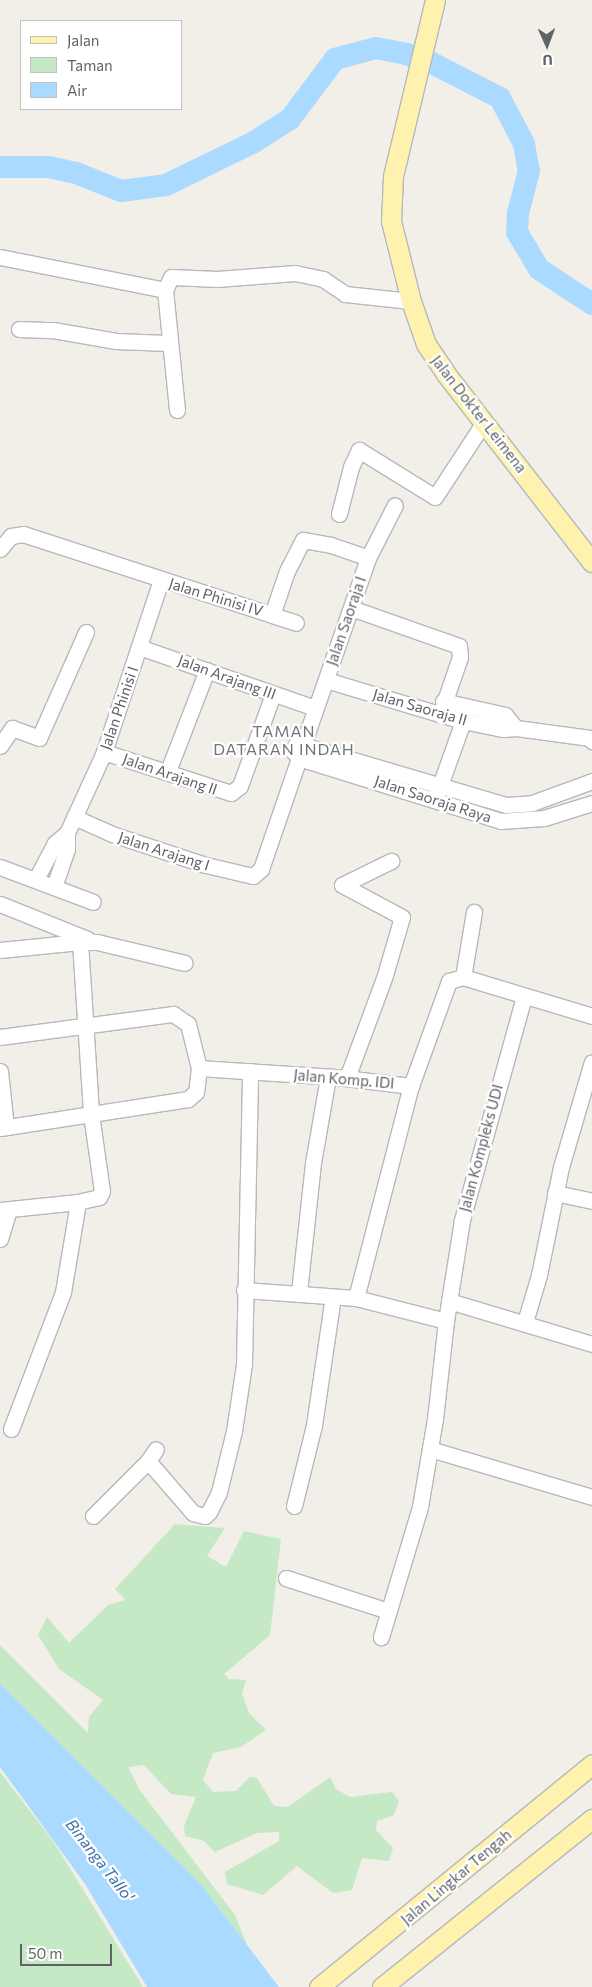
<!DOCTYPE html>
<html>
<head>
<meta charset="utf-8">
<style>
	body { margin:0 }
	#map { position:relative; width:592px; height:1987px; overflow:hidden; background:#f1efe8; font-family:Commissioner,sans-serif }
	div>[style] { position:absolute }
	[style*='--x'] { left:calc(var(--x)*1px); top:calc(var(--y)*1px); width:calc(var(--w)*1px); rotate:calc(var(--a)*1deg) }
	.green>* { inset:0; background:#c5e8c5 }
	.water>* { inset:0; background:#aadaff }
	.river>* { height:22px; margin:-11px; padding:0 11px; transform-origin:11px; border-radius:11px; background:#aadaff }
	.roads { filter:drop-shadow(1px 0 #b5b8bc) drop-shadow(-1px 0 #b5b8bc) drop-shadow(0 1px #b5b8bc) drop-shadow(0 -1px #b5b8bc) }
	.minor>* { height:15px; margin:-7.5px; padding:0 7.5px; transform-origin:7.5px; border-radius:7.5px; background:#fff }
	.major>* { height:19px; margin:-9.5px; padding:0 9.5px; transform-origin:9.5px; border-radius:9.5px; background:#fff2af }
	span { translate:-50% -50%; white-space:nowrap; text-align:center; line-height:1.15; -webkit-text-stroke:4.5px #fff; paint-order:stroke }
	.street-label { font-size:15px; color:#5f6368 }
	.neighbourhood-label { font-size:16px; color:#70757a; letter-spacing:1px }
	.water-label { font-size:16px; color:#4174aa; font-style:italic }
	.legend { position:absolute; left:20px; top:20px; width:162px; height:90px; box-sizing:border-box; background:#fff; border:1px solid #bfc1c3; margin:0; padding:6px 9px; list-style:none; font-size:15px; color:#5f6368 }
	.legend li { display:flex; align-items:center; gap:10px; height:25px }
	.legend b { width:25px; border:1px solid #bfc1c3 }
	.north { position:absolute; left:522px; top:20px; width:50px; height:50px; -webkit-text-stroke:4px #fff; paint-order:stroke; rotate:178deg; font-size:14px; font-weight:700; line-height:20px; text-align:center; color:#5f6368 }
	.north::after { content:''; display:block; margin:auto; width:18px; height:22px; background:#5f6368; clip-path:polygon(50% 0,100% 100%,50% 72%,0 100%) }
	.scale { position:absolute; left:20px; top:1944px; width:92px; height:22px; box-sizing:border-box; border:2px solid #5f6368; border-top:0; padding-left:6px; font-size:15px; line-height:18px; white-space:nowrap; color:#5f6368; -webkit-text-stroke:4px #fff; paint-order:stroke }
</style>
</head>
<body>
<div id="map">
	<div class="green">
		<i style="clip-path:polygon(175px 1524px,225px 1528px,207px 1556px,226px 1567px,244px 1531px,281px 1539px,270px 1635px,224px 1674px,229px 1679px,246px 1680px,242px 1694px,249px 1713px,266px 1730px,241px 1747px,213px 1753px,203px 1780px,213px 1792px,236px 1791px,250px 1777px,257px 1778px,274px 1806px,288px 1807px,330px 1777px,336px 1789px,350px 1797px,392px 1792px,399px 1801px,394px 1815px,377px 1821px,376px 1830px,393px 1848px,389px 1861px,362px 1858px,352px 1890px,333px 1893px,297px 1866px,263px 1895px,227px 1884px,225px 1872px,279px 1841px,279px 1832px,257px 1833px,215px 1852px,204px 1841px,185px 1836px,184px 1826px,196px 1797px,171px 1794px,144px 1765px,128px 1767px,139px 1789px,235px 1915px,247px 1945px,202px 1886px,0 1684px,0 1645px,88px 1733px,89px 1717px,103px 1700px,59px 1669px,38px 1635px,47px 1617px,69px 1643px,108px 1605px,126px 1600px,115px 1589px)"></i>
		<i style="clip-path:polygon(0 1772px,53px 1841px,143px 1987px,0 1987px)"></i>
	</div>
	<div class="water">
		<i style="clip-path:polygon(0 1684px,202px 1886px,279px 1987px,147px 1987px,85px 1884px,0 1767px)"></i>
	</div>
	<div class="river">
		<i style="--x:0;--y:167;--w:48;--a:0"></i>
		<i style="--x:48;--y:167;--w:29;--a:12"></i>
		<i style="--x:76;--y:173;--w:48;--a:21.8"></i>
		<i style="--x:121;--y:191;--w:45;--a:-7.6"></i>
		<i style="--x:166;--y:185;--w:98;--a:-26"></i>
		<i style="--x:254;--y:142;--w:43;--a:-32.6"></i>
		<i style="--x:290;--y:119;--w:75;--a:-53.1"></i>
		<i style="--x:335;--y:59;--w:42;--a:-15"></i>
		<i style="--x:376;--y:48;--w:31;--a:11"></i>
		<i style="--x:406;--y:54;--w:28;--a:19"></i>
		<i style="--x:432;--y:63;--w:76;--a:27.2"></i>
		<i style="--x:500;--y:98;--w:52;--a:62.4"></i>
		<i style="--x:524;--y:144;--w:27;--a:80"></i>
		<i style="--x:529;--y:171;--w:43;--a:104.7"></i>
		<i style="--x:518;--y:213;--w:19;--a:93"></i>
		<i style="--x:517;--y:232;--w:43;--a:59.3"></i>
		<i style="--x:539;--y:269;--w:64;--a:33.4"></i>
	</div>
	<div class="roads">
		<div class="minor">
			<i style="--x:0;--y:257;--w:168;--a:11.3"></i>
			<i style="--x:19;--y:329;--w:34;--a:2"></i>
			<i style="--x:53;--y:330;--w:64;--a:9.9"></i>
			<i style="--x:116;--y:341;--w:52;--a:2.2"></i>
			<i style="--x:177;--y:410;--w:121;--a:-95.7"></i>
			<i style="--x:165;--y:290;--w:14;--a:-65"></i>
			<i style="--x:171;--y:277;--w:46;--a:2.5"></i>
			<i style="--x:217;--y:279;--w:78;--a:-4.4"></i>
			<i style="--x:295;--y:273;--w:29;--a:12"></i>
			<i style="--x:323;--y:279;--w:27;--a:34"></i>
			<i style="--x:345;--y:294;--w:66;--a:6.1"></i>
			<i style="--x:339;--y:514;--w:49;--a:-75.7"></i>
			<i style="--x:351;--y:467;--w:19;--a:-65"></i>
			<i style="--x:359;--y:450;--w:89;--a:31.7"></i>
			<i style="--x:435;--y:497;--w:90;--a:-56.8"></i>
			<i style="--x:0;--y:549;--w:17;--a:-50"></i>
			<i style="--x:11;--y:536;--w:12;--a:-9"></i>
			<i style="--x:23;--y:534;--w:262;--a:18"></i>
			<i style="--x:272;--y:615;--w:46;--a:-71.2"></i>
			<i style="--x:287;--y:571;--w:35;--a:-63"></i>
			<i style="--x:303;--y:540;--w:28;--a:10"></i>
			<i style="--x:331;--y:545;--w:39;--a:19"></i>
			<i style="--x:351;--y:608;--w:114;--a:19.4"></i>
			<i style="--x:459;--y:646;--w:11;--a:85"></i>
			<i style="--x:460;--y:657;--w:61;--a:109"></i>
			<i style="--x:272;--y:615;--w:25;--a:18"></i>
			<i style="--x:139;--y:647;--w:186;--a:19.1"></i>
			<i style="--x:326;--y:680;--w:143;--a:16.7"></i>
			<i style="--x:463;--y:721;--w:41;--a:11.3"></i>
			<i style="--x:503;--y:729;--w:13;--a:-4"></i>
			<i style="--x:516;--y:728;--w:75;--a:7.7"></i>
			<i style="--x:590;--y:738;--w:4;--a:56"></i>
			<i style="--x:443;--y:701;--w:64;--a:12.7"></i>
			<i style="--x:505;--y:715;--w:17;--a:50"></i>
			<i style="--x:304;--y:742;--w:195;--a:-70.8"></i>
			<i style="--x:368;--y:558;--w:59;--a:-63"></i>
			<i style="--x:0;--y:746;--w:22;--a:-56"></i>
			<i style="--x:12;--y:728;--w:29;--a:20"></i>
			<i style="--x:39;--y:738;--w:116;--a:-66.1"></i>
			<i style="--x:309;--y:747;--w:205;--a:16.4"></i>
			<i style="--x:506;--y:805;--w:26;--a:-4"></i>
			<i style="--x:532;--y:803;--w:64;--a:-20.1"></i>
			<i style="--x:104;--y:752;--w:133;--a:17.9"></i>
			<i style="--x:231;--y:793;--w:11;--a:-38"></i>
			<i style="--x:240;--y:786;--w:98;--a:-70.3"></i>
			<i style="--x:305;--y:757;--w:11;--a:-68"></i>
			<i style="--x:309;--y:747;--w:7;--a:-135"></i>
			<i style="--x:304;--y:742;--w:7;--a:172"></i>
			<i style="--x:297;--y:743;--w:9;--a:117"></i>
			<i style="--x:293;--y:751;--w:9;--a:49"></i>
			<i style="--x:299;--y:758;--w:212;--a:17.3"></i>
			<i style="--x:501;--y:821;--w:43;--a:-4"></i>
			<i style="--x:544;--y:818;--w:50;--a:-17.4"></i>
			<i style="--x:168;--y:771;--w:108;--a:-68.9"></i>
			<i style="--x:437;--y:794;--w:77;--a:-70.4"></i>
			<i style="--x:74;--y:817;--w:42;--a:24.1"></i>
			<i style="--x:112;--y:834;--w:99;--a:18.3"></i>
			<i style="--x:206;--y:865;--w:48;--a:13.2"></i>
			<i style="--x:253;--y:876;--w:11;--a:-41"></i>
			<i style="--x:261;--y:869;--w:117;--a:-71.1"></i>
			<i style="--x:0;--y:867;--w:99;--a:20.6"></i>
			<i style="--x:36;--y:879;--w:41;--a:-62.2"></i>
			<i style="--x:55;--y:843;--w:16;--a:-40"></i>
			<i style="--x:54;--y:887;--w:40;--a:-71.1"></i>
			<i style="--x:67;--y:849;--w:16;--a:-90"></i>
			<i style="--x:67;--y:833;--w:89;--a:-65.4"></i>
			<i style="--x:104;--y:752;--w:181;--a:-71.7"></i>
			<i style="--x:0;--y:904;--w:94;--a:21.9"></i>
			<i style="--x:80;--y:942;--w:17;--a:0"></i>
			<i style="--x:97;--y:942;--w:90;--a:13.4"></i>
			<i style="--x:0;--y:950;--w:80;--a:-5.7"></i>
			<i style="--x:80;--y:942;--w:172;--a:86.3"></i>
			<i style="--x:91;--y:1114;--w:78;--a:81.9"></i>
			<i style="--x:102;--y:1191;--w:7;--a:117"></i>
			<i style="--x:99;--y:1197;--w:22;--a:167"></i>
			<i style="--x:78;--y:1202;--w:78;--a:174.1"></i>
			<i style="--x:463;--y:977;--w:66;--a:-80.4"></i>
			<i style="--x:0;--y:1037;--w:175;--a:-7.6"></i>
			<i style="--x:173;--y:1014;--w:18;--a:34"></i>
			<i style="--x:188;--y:1024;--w:45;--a:76"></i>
			<i style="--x:199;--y:1068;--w:24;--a:97"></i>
			<i style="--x:196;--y:1092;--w:11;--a:139"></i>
			<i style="--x:188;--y:1099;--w:190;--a:171.2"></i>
			<i style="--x:199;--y:1068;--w:137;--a:3.8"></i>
			<i style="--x:336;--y:1077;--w:76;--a:6.8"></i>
			<i style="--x:0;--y:1071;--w:56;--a:83.9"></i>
			<i style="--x:347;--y:1078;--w:110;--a:-69.7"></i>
			<i style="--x:385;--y:975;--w:60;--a:-73.7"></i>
			<i style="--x:402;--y:917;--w:68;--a:-151.9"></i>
			<i style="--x:342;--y:885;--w:55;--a:-26.1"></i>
			<i style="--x:555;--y:1193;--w:38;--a:12"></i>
			<i style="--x:0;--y:1239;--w:31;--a:-73"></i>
			<i style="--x:244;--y:1290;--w:112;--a:4.1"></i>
			<i style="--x:356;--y:1298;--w:93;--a:14.3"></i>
			<i style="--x:446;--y:1321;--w:99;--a:96.4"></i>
			<i style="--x:435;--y:1419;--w:89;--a:99.7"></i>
			<i style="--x:420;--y:1507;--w:136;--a:106.7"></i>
			<i style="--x:299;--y:1292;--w:130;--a:-83.8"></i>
			<i style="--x:313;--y:1163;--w:87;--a:-80.1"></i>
			<i style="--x:356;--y:1298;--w:219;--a:-75.5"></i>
			<i style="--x:411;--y:1086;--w:112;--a:-70.1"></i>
			<i style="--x:449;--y:981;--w:15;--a:-16"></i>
			<i style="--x:463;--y:977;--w:135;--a:16.8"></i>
			<i style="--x:449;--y:1301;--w:149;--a:16.7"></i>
			<i style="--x:446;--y:1321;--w:102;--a:-81"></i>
			<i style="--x:462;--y:1220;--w:231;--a:-74.5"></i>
			<i style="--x:525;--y:1322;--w:49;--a:-73.4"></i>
			<i style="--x:539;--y:1275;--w:110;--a:-78.5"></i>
			<i style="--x:561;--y:1167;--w:109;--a:-73.6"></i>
			<i style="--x:11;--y:1429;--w:147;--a:-69.2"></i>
			<i style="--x:63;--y:1292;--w:91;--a:-80.5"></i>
			<i style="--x:430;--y:1449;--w:169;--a:16.5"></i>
			<i style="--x:148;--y:1461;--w:69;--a:49.1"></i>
			<i style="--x:193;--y:1513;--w:12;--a:14"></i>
			<i style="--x:205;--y:1516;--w:6;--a:-45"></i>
			<i style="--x:209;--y:1512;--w:22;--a:-63"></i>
			<i style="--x:219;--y:1492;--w:63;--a:-76.2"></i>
			<i style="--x:234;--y:1431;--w:68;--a:-81.5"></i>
			<i style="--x:244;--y:1364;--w:293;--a:-88.8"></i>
			<i style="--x:294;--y:1506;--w:83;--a:-76.1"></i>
			<i style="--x:314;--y:1425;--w:129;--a:-81.6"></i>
			<i style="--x:93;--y:1516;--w:78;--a:-45"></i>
			<i style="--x:148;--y:1461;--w:14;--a:-56"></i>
			<i style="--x:286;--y:1578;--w:107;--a:17.9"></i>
		</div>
		<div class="major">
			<i style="--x:435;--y:0;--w:181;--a:103.4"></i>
			<i style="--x:393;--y:176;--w:45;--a:92.5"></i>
			<i style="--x:391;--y:221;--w:82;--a:76"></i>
			<i style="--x:411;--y:301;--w:46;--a:70.8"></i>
			<i style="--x:426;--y:344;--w:36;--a:56"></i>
			<i style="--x:446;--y:374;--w:238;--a:52.2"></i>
			<i style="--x:319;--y:1987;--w:353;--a:-39.2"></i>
			<i style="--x:382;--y:1987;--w:269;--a:-38.7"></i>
		</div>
	</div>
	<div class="street-label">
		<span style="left:479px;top:414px;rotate:52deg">Jalan Dokter Leimena</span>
		<span style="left:216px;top:597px;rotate:17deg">Jalan Phinisi IV</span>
		<span style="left:346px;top:621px;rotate:-71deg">Jalan Saoraja I</span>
		<span style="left:227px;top:677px;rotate:20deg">Jalan Arajang III</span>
		<span style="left:420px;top:707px;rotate:16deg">Jalan Saoraja II</span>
		<span style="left:119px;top:708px;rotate:-71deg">Jalan Phinisi I</span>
		<span style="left:170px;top:774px;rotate:19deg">Jalan Arajang II</span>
		<span style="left:433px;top:799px;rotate:18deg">Jalan Saoraja Raya</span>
		<span style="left:164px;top:851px;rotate:18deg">Jalan Arajang I</span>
		<span style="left:344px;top:1079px;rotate:5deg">Jalan Komp. IDI</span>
		<span style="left:481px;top:1148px;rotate:-75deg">Jalan Kompleks UDI</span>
		<span style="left:456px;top:1877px;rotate:-40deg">Jalan Lingkar Tengah</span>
	</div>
	<div class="neighbourhood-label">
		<span style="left:284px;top:740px">TAMAN<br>DATARAN INDAH</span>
	</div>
	<div class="water-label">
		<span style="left:100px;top:1860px;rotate:52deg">Binanga Tallo'</span>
	</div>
	<ul class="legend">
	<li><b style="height:6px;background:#fff2af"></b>Jalan</li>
	<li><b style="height:14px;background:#c5e8c5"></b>Taman</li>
	<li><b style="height:14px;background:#aadaff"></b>Air</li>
	</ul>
	<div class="north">U</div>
	<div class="scale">50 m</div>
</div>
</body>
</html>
